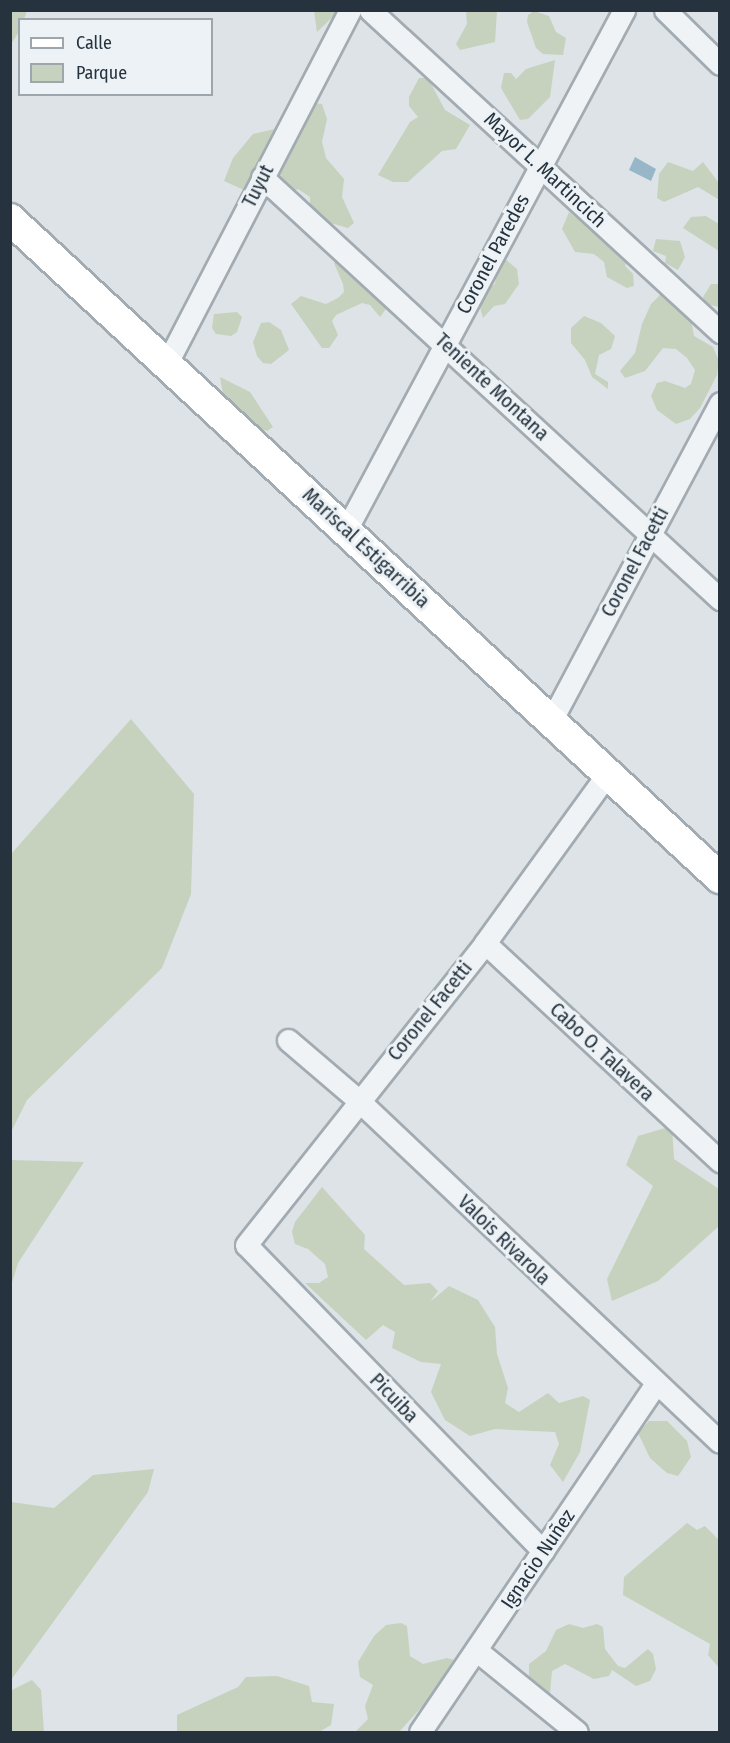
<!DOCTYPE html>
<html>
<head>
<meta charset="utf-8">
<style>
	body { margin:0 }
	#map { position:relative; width:730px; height:1743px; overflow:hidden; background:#dde3e7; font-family:"Fira Sans Condensed",sans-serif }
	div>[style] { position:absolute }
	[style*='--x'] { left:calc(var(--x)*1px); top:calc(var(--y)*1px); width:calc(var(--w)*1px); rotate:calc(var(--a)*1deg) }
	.green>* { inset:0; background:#c6d2be }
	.water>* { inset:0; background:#97b7c9 }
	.roads { filter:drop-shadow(2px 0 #a2abb1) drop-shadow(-2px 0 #a2abb1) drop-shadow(0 2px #a2abb1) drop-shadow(0 -2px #a2abb1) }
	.street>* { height:21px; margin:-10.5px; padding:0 10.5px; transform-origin:10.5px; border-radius:10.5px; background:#f0f3f6 }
	.secondary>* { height:30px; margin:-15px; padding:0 15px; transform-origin:15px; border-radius:15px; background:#fff }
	span { translate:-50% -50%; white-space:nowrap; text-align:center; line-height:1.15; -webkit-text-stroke:6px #ecf2f5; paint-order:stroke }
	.street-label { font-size:20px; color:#26333e }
	.frame { position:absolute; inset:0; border:12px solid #26333e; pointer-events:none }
	.legend { position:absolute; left:18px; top:18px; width:195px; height:78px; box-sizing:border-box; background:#ecf2f5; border:2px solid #9da6ac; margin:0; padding:8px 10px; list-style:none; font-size:18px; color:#26333e }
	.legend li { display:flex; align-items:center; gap:12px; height:30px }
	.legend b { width:30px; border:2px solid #9da6ac }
</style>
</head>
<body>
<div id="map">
	<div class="green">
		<i style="clip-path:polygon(11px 10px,27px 11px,24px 19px,20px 20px,19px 32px,11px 44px)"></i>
		<i style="clip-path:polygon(314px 11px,339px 11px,317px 32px)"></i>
		<i style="clip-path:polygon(466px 11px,497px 11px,495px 42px,460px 50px,456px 44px,467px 24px)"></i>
		<i style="clip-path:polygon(534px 11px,549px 16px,556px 32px,566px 38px,563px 55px,543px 54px,536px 48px,527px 22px,528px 15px)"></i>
		<i style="clip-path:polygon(555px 60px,550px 97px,528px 119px,520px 120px,501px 88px,504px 73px,511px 73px,516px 79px,526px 69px)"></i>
		<i style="clip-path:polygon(419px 78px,428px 78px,445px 110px,470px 125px,456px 149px,442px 151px,408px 182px,393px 182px,378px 175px,410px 122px,418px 117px,409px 106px,409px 97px)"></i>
		<i style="clip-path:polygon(315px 103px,322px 104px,327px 119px,322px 142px,326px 158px,344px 179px,342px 197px,354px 223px,348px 228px,327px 222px,320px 225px,310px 210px,310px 197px,298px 189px,291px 193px,244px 190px,224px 181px,233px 158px,253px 134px,275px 129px,293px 142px,303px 114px)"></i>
		<i style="clip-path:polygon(668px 162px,693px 171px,703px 162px,719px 183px,718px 199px,698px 187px,664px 202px,657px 198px,659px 174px)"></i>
		<i style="clip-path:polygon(569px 212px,628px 259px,625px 266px,633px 274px,634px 286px,627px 288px,607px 277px,604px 262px,594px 254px,575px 252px,562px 229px)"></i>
		<i style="clip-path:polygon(706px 216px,719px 224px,719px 251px,683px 228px,691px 217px)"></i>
		<i style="clip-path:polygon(656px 239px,680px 241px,685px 257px,678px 270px,665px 263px,666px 256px,653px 251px)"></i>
		<i style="clip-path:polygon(504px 258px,517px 269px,519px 284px,505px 304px,494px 306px,483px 318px,478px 300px,482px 293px,495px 284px,497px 268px)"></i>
		<i style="clip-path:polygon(339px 260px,388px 306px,380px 317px,370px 305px,362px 303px,336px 315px,332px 321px,338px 335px,329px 348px,322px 348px,291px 304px,301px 296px,326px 304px,338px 298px,344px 292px,343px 284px,334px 263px)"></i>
		<i style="clip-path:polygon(711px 284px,719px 284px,719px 307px,706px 304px,703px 297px)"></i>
		<i style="clip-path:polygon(663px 292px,690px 314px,694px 336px,713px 347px,719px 361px,717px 375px,700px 408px,690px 419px,676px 424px,657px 410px,651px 396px,657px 383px,665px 381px,685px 388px,691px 384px,695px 370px,687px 358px,676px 349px,663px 348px,645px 371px,625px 378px,620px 371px,635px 353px,642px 324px,651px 304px)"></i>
		<i style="clip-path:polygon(237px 312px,242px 317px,237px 332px,231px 336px,216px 334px,212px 328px,214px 314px)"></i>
		<i style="clip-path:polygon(584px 316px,601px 323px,615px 336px,611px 349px,599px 355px,595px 374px,608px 382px,608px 389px,592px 377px,585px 360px,571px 343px,571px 328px)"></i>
		<i style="clip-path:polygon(269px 322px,281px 330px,289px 350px,271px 364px,263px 363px,257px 356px,253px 342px,261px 323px)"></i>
		<i style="clip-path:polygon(220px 377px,250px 392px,273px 427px,267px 431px,254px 426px,212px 403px,223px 394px)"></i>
		<i style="clip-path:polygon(131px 719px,194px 794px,191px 894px,162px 968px,27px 1100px,11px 1132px,11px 854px)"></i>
		<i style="clip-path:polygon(672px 1126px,674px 1159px,719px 1189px,719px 1226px,658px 1281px,612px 1301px,607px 1279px,653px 1186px,626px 1165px,638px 1136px)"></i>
		<i style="clip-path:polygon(11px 1160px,84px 1162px,18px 1263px,11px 1286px)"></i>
		<i style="clip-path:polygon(322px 1187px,365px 1235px,364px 1249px,404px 1285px,430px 1283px,438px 1291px,430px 1302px,449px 1286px,478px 1300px,495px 1327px,497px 1354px,508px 1388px,505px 1403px,519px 1412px,548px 1393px,559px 1403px,583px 1396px,590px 1400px,580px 1452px,563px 1482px,550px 1465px,559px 1444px,555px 1432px,495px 1429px,470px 1436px,445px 1420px,431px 1392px,441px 1364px,421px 1362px,392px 1348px,395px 1332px,383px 1325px,366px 1340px,305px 1283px,319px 1283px,328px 1277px,325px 1264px,308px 1249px,295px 1244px,292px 1232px,295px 1222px)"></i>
		<i style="clip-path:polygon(649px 1421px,667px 1421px,687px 1441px,691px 1457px,678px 1476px,667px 1473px,650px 1458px,638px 1433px)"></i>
		<i style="clip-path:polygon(154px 1469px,148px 1492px,11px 1680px,11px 1502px,54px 1508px,93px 1475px)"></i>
		<i style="clip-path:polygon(687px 1523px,697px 1530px,705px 1526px,719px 1540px,719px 1668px,708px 1655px,710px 1644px,623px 1595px,624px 1577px)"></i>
		<i style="clip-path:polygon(401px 1623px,407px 1626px,410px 1656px,423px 1664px,447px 1658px,454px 1660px,456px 1669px,399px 1732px,355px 1732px,368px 1719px,365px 1706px,373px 1685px,360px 1677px,358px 1662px,374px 1636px,386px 1625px)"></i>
		<i style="clip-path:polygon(569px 1624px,583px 1628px,597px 1624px,603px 1627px,605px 1649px,618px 1666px,625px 1668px,648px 1649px,653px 1654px,656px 1669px,650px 1681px,636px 1686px,612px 1670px,609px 1676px,594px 1679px,565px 1664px,552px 1671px,550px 1693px,544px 1698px,529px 1687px,529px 1664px,546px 1651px,556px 1630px)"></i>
		<i style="clip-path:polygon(277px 1676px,309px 1686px,312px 1702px,334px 1704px,331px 1725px,319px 1732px,177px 1732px,177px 1715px,238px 1687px,246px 1677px)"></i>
		<i style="clip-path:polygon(32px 1680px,41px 1690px,44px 1732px,11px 1732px,12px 1690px)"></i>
	</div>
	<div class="water">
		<i style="clip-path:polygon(635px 157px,656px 169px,651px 181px,629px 170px)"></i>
	</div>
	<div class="roads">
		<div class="street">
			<i style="--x:370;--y:10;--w:476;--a:42.6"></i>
			<i style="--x:665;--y:10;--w:77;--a:44.5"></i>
			<i style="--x:262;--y:177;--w:623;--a:42.66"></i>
			<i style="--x:167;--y:363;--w:398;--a:-62.6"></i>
			<i style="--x:346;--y:530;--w:590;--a:-61.87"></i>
			<i style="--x:551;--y:721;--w:360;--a:-62"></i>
			<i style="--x:485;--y:943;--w:321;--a:42.9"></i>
			<i style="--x:288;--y:1040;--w:91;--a:40.5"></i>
			<i style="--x:357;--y:1099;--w:499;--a:43.4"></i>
			<i style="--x:543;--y:1551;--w:426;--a:-134.1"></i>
			<i style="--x:246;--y:1245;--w:385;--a:-51.6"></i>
			<i style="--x:485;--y:943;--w:210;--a:-54.1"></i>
			<i style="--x:476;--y:1650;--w:130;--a:39.1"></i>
			<i style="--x:420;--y:1732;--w:419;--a:-55.9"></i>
		</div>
		<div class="secondary">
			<i style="--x:10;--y:219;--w:969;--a:42.87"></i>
		</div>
	</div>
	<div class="street-label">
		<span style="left:545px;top:170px;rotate:43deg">Mayor L. Martincich</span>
		<span style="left:258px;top:186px;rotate:-63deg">Tuyut</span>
		<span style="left:493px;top:254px;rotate:-62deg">Coronel Paredes</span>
		<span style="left:492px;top:387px;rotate:43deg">Teniente Montana</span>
		<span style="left:366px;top:548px;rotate:43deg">Mariscal Estigarribia</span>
		<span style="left:635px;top:562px;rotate:-62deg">Coronel Facetti</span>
		<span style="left:430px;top:1011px;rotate:-51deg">Coronel Facetti</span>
		<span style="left:602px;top:1052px;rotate:43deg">Cabo O. Talavera</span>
		<span style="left:504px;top:1240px;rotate:44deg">Valois Rivarola</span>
		<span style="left:394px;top:1398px;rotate:46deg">Picuiba</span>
		<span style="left:538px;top:1559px;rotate:-56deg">Ignacio Nuñez</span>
	</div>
	<div class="frame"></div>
	<ul class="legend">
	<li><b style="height:8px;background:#fff"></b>Calle</li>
	<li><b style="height:16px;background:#c6d2be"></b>Parque</li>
	</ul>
</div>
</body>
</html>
